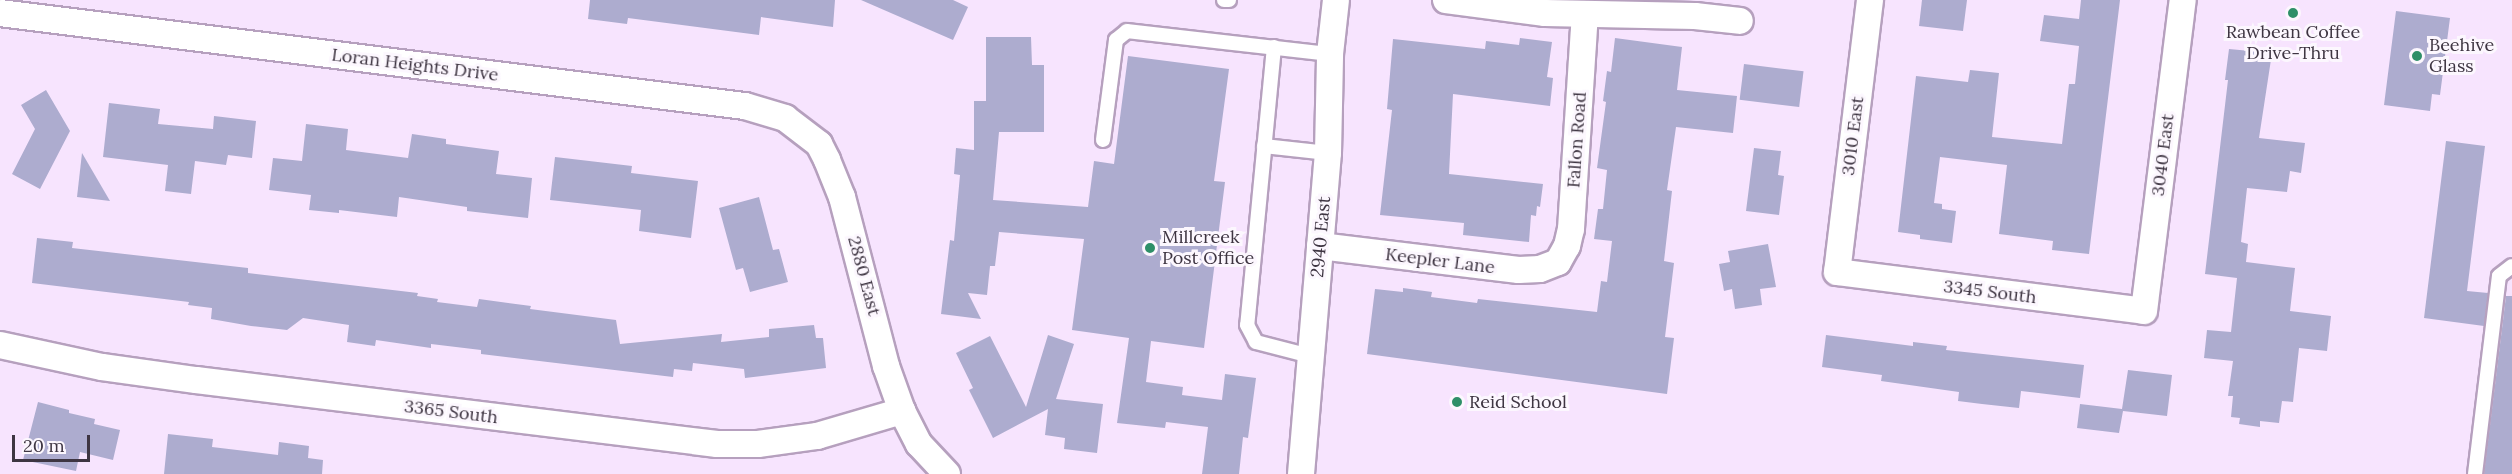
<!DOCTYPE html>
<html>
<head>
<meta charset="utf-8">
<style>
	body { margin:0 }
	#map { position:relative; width:2512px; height:474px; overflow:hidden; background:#f7e4fe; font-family:Lora,serif }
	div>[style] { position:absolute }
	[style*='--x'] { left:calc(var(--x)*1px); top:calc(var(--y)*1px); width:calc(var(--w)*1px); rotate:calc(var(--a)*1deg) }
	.building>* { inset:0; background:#adaccf; transform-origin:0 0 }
	.roads { filter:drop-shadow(2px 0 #b6a0be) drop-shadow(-2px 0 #b6a0be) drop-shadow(0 2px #b6a0be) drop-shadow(0 -2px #b6a0be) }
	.service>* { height:14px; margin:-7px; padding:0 7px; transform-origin:7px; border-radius:7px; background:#fff }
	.minor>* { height:26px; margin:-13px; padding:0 13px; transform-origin:13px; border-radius:13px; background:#fff }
	.dots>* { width:16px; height:16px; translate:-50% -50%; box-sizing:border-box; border:3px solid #fcf7fe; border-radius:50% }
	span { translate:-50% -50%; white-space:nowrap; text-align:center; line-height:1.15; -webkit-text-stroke:6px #fcf7fe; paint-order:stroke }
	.poi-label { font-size:18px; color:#3e3542 }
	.left { translate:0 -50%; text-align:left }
	.street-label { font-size:18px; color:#3e3542 }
	.scale { position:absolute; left:12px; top:435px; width:78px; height:27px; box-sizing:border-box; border:3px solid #3e3542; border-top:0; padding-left:8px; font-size:18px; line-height:21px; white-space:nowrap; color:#3e3542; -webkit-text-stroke:4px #fcf7fe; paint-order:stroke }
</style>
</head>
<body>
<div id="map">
	<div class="building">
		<i style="clip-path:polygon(590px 0,835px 0,833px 27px,761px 17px,759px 35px,628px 18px,627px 24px,588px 19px)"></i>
		<i style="clip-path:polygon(861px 0,953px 0,968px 7px,953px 40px)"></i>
		<i style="clip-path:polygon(1922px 0,1967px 0,1963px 31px,1919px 26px)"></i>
		<i style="clip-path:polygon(2081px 0,2120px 0,2089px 254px,2052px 250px,2053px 241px,1999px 234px,2007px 165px,1940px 157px,1934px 203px,1942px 204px,1942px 209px,1956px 211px,1952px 243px,1920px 239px,1920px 235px,1898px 232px,1916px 76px,1968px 82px,1970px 70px,1999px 73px,1992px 137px,2062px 144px,2069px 84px,2075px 84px,2079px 46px,2040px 41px,2044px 15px,2079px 19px)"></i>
		<i style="clip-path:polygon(2396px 11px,2450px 18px,2440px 95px,2432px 94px,2430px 111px,2384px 105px)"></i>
		<i style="clip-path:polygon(986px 37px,1031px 37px,1032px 65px,1044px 65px,1044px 132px,999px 132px,993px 200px,1088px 207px,1094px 161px,1114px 164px,1128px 56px,1229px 69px,1214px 181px,1225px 182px,1204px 348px,1151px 341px,1146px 382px,1183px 387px,1182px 395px,1222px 400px,1225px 374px,1256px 378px,1248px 438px,1243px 437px,1239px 474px,1202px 474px,1208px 427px,1166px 422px,1165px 428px,1117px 423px,1129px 338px,1072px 330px,1084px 239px,999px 232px,995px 266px,990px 266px,987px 295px,968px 293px,981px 319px,941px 314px,950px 240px,954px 241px,960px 175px,954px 174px,956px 148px,974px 150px,974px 101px,986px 101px)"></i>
		<i style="clip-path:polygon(1520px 38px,1552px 42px,1547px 77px,1553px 78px,1550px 106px,1453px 94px,1449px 174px,1543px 184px,1540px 207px,1537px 206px,1536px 216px,1531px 215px,1529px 242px,1463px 235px,1464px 223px,1380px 215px,1392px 110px,1387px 109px,1393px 39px,1485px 49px,1486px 41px,1519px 45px)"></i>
		<i style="clip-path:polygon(1615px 38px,1682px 47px,1677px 90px,1737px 96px,1733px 133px,1676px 127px,1667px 190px,1672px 191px,1664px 261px,1674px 263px,1665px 337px,1674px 338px,1667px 394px,1367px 354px,1375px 289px,1403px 292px,1403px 288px,1432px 292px,1431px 297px,1477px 303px,1478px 299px,1597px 312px,1601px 281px,1607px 282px,1612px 241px,1594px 239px,1598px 209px,1603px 209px,1607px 170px,1597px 168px,1606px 102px,1603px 101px,1607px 71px,1611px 72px)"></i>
		<i style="clip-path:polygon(2229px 49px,2272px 53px,2259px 138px,2305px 143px,2301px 173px,2290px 171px,2287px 192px,2247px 188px,2241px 242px,2248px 244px,2246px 262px,2295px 268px,2290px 311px,2331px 316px,2327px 351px,2299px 348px,2293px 402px,2282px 401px,2279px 423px,2260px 421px,2260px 427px,2239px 424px,2240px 418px,2231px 417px,2233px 396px,2228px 396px,2233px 361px,2204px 358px,2207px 330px,2231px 332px,2237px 278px,2205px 274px,2228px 80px,2225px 80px)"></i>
		<i style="left:1744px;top:64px;width:60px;height:36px;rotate:7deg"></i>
		<i style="clip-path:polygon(46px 90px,70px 131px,40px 189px,12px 174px,35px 129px,21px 105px)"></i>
		<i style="clip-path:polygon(109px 103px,160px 109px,158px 124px,213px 129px,214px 116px,256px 121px,252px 158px,228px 155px,226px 165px,195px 161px,191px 194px,165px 191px,168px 165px,103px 157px)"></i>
		<i style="clip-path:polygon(306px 124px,348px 129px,346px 150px,408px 158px,412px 134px,446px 139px,446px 144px,499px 151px,496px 174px,532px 178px,528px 218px,467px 211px,467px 207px,399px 197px,397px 217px,339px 210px,339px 213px,309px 210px,311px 195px,269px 190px,273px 158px,302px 161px)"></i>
		<i style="clip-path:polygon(2446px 141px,2485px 146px,2467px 291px,2488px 293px,2484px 326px,2424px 318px)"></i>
		<i style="clip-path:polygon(1754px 148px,1781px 151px,1778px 175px,1784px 176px,1779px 215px,1746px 211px)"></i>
		<i style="clip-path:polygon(82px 153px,110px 201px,77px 197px)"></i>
		<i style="clip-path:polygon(555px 157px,632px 166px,631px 173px,698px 181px,691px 238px,639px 231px,641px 210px,550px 200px)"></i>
		<i style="clip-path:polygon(759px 197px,773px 250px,779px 249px,788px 282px,750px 292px,743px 268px,736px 270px,719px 208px)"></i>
		<i style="clip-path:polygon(37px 238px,73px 242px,72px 248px,248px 268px,248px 273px,418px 293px,417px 296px,438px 299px,437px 302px,477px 307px,479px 299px,531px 306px,530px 309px,616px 320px,620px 344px,722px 334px,721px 342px,769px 337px,769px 329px,814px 325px,816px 338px,823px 338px,826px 368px,745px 378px,744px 369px,693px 363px,692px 371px,674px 369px,673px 377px,481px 354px,481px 350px,431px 344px,431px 348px,376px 340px,375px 346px,347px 342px,349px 325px,303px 318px,287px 330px,251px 326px,211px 319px,212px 308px,188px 305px,189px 302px,32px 283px)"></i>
		<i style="clip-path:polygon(1768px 244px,1776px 287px,1760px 289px,1762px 305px,1735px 309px,1732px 289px,1724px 291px,1719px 264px,1730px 262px,1728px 251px)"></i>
		<i style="clip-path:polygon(2506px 296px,2512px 296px,2512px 474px,2484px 474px)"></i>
		<i style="clip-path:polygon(1048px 335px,1074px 344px,1056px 399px,1103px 404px,1097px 453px,1064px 449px,1065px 438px,1045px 435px,1048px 409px,993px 438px,969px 390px,973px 388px,956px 353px,990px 336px,1026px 407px)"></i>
		<i style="clip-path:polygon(1826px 335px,1913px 346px,1913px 342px,1947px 346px,1946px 350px,2084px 365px,2080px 398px,2021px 391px,2019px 408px,1982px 404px,1958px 401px,1959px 392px,1881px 381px,1882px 375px,1822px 367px)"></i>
		<i style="clip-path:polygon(2128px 370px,2172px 375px,2167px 416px,2123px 411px,2119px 433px,2077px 428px,2080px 404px,2122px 409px)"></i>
		<i style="clip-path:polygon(38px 402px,69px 410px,69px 413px,95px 419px,94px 424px,120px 430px,113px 460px,80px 452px,76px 471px,23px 460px)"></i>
		<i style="clip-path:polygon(168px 434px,213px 439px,212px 447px,278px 455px,279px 442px,309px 446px,308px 458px,323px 460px,322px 474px,164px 474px)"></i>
	</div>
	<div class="roads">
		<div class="service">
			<i style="--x:1224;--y:0;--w:5;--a:0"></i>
			<i style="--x:1274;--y:47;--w:279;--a:95.5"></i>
			<i style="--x:1247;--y:325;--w:19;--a:62"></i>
			<i style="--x:1256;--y:342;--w:56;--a:14.5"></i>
			<i style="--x:1103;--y:140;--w:101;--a:-82.6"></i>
			<i style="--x:1116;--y:40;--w:14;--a:-39"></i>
			<i style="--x:1127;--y:31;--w:204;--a:6.5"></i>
			<i style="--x:1264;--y:146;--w:64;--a:6.2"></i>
			<i style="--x:2475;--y:474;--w:199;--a:-83.1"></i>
			<i style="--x:2499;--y:276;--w:16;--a:-38"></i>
		</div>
		<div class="minor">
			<i style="--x:1446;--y:0;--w:100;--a:7.5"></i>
			<i style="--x:1545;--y:13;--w:150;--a:1.1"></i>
			<i style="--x:1695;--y:16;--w:45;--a:6.3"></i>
			<i style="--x:1870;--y:0;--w:274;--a:96.9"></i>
			<i style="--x:1837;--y:272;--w:309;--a:7.2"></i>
			<i style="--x:2144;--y:311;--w:313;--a:-82.9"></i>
			<i style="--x:0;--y:13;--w:751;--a:7.12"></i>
			<i style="--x:745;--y:106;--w:42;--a:16.7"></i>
			<i style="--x:785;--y:118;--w:43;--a:37.4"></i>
			<i style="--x:819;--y:144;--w:18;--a:63"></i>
			<i style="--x:827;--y:160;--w:40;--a:68"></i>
			<i style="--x:842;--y:197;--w:175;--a:75.4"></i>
			<i style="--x:886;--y:366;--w:48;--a:70.4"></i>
			<i style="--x:902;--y:411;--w:37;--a:63"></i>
			<i style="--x:919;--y:444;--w:41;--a:47"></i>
			<i style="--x:1320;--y:246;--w:200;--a:6.9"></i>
			<i style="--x:1519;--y:270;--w:21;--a:-3"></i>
			<i style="--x:1540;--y:269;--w:19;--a:-21"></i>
			<i style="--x:1558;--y:262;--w:18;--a:-61"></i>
			<i style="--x:1567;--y:246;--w:17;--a:-77"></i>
			<i style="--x:1571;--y:229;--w:214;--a:-86.3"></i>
			<i style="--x:0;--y:345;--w:104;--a:12.2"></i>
			<i style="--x:102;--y:367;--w:95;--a:7.9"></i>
			<i style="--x:196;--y:380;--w:525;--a:7"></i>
			<i style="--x:717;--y:444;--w:41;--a:0"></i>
			<i style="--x:758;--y:444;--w:60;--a:-7.7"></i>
			<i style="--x:817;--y:436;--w:89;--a:-16.4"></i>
			<i style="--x:1301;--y:474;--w:322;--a:-85.2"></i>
			<i style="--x:1328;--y:153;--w:99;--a:-88.8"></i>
			<i style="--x:1330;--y:54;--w:54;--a:-83.7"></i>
		</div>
	</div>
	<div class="dots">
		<i style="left:2293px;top:13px;background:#2e8f68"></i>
		<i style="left:2417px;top:56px;background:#2e8f68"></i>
		<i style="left:1150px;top:248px;background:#2e8f68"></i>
		<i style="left:1457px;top:402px;background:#2e8f68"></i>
	</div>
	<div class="poi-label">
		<span style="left:2293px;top:43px">Rawbean Coffee<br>Drive-Thru</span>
		<span class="left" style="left:2429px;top:56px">Beehive<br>Glass</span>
		<span class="left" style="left:1162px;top:248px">Millcreek<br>Post Office</span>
		<span class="left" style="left:1469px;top:402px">Reid School</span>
	</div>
	<div class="street-label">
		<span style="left:415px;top:65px;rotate:7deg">Loran Heights Drive</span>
		<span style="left:1853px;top:136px;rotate:-83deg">3010 East</span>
		<span style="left:1577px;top:140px;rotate:-86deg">Fallon Road</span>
		<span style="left:2163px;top:155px;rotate:-83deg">3040 East</span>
		<span style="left:1321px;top:237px;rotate:-85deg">2940 East</span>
		<span style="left:1440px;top:261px;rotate:7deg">Keepler Lane</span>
		<span style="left:864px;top:276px;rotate:75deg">2880 East</span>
		<span style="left:1990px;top:292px;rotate:7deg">3345 South</span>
		<span style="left:451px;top:412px;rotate:7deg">3365 South</span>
	</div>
	<div class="scale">20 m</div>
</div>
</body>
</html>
